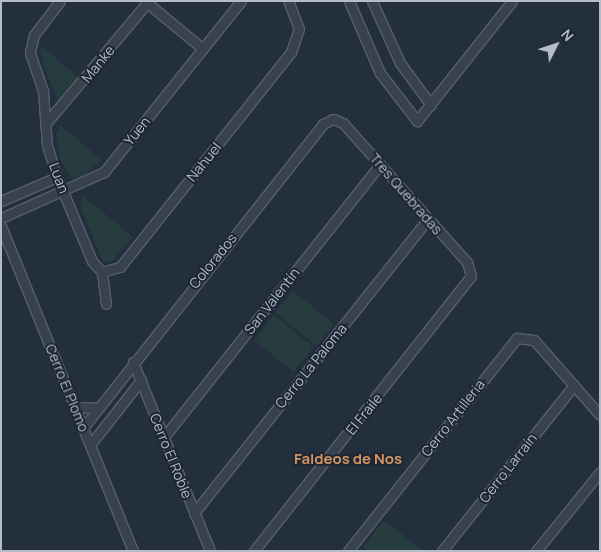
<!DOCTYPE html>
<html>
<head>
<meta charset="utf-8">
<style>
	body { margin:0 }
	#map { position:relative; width:601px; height:552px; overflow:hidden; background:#242f3e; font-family:Manrope,sans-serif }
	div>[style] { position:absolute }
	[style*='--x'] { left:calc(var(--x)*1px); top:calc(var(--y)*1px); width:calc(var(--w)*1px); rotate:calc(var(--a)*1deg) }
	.green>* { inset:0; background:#263c3f; transform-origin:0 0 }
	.roads { filter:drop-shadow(1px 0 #565f6c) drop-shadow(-1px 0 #565f6c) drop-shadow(0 1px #565f6c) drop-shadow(0 -1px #565f6c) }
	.street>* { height:9px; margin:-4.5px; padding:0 4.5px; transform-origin:4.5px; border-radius:4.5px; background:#38414e }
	span { translate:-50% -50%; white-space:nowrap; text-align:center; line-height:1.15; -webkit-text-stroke:4px #1d2633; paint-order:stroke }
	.street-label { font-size:14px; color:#b4bcc9 }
	.neighbourhood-label { font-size:15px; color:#d59563; font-weight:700 }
	.frame { position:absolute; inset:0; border:2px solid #b4bcc9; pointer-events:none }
	.north { position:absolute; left:531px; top:20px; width:50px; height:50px; -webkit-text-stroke:4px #1d2633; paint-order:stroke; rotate:49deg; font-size:14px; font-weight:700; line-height:20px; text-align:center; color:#b4bcc9 }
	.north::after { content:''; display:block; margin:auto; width:18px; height:22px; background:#b4bcc9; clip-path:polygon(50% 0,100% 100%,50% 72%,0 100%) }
</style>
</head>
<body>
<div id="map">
	<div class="green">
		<i style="clip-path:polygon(40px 45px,79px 78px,59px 103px,44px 68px)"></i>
		<i style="clip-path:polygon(60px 125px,102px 160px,83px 176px,73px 179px,60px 160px,56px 136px)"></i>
		<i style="clip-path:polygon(83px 196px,133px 237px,112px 262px,103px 262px,80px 206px)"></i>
		<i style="left:293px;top:291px;width:53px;height:28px;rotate:39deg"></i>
		<i style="left:274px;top:315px;width:51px;height:32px;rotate:39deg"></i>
		<i style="clip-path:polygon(384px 520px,423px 551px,368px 551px,363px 547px)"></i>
	</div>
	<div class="roads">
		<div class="street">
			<i style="--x:60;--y:1;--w:43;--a:127.4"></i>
			<i style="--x:34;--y:35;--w:18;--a:103"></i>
			<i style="--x:30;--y:53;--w:40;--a:71.1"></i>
			<i style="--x:43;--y:91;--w:54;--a:85.8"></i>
			<i style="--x:47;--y:145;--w:34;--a:73"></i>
			<i style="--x:57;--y:177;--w:91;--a:67.4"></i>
			<i style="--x:92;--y:261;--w:15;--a:48"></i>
			<i style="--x:145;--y:1;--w:75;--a:39.6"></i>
			<i style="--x:349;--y:1;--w:78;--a:66.7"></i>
			<i style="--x:380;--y:73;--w:61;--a:52.4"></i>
			<i style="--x:417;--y:121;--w:153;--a:-51.6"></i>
			<i style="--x:372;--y:1;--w:68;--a:65.7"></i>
			<i style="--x:400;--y:63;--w:52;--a:53.6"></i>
			<i style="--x:47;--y:122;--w:155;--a:-50"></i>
			<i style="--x:1;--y:201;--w:61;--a:-23.2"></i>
			<i style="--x:1;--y:218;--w:113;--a:-24.1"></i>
			<i style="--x:104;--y:172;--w:219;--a:-51.3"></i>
			<i style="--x:1;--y:226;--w:351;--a:67.9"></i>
			<i style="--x:102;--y:272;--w:19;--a:-16"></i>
			<i style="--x:120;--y:267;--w:275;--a:-51.5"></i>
			<i style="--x:291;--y:52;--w:24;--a:-71"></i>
			<i style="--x:299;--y:29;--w:30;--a:-111"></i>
			<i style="--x:102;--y:272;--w:32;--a:83"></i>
			<i style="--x:133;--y:362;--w:204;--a:67.8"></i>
			<i style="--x:75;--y:407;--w:23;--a:2"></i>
			<i style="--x:83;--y:428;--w:387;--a:-51.7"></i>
			<i style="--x:323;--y:124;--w:11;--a:-27"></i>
			<i style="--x:333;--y:119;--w:11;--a:22"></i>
			<i style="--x:343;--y:123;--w:186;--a:48.3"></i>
			<i style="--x:467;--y:262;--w:15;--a:74"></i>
			<i style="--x:471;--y:276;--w:350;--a:128.3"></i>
			<i style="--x:164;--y:437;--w:348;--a:-51.6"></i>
			<i style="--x:90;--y:445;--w:83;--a:-51.9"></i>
			<i style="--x:194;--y:513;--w:376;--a:-51.5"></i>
			<i style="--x:348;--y:551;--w:272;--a:-51.6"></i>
			<i style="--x:517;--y:338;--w:17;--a:7"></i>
			<i style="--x:534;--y:340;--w:100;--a:48.7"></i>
			<i style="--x:442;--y:551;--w:212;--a:-51.5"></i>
			<i style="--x:536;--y:551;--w:102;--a:-51"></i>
		</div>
	</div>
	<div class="street-label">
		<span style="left:98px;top:64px;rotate:-51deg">Manke</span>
		<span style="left:137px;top:131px;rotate:-51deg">Yuen</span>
		<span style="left:204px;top:162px;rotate:-51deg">Nahuel</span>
		<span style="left:59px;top:178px;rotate:69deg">Luan</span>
		<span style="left:406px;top:194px;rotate:49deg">Tres Quebradas</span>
		<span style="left:213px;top:261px;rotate:-51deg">Colorados</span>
		<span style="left:272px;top:301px;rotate:-52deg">San Valentín</span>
		<span style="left:311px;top:366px;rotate:-51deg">Cerro La Paloma</span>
		<span style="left:67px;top:388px;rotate:68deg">Cerro El Plomo</span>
		<span style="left:364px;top:414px;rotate:-51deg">El Fraile</span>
		<span style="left:453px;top:418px;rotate:-52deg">Cerro Artilleria</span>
		<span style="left:171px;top:456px;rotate:68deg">Cerro El Roble</span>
		<span style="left:508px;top:468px;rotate:-52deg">Cerro Larraín</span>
	</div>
	<div class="neighbourhood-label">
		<span style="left:348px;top:459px">Faldeos de Nos</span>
	</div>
	<div class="frame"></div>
	<div class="north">N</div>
</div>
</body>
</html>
